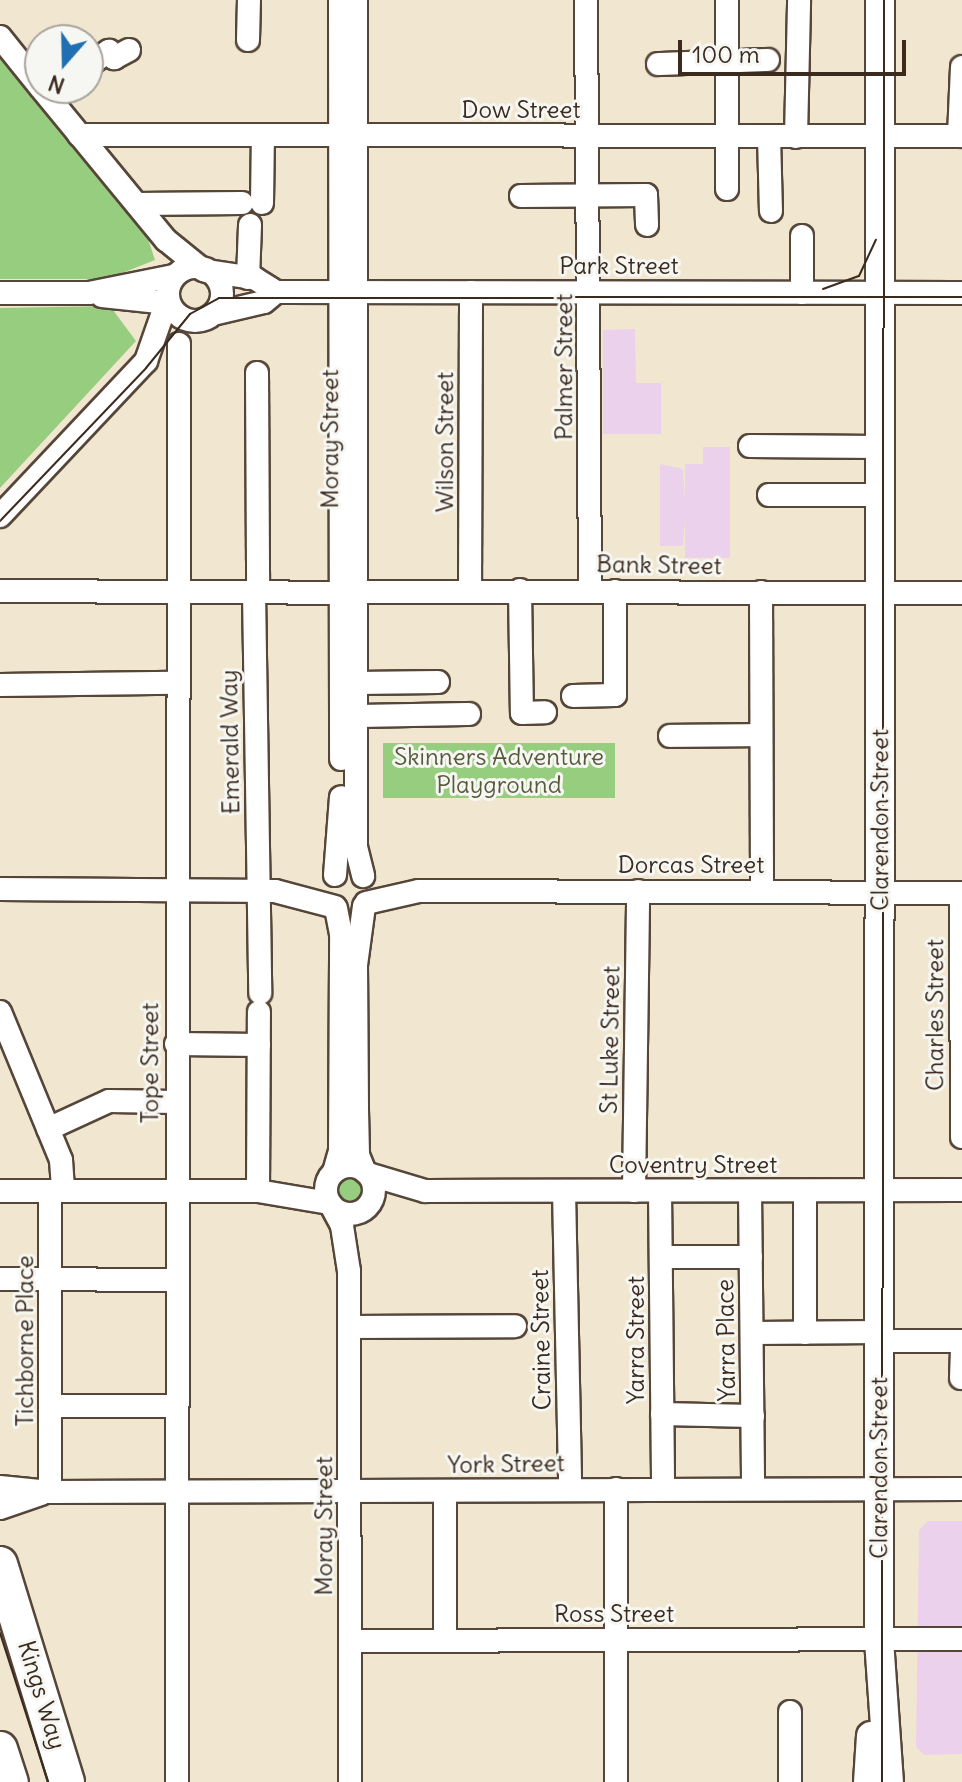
<!DOCTYPE html>
<html>
<head>
<meta charset="utf-8">
<style>
	body { margin:0 }
	#map { position:relative; width:962px; height:1782px; overflow:hidden; background:#f1e7d0; font-family:Delius,sans-serif }
	div>[style] { position:absolute }
	[style*='--x'] { left:calc(var(--x)*1px); top:calc(var(--y)*1px); width:calc(var(--w)*1px); rotate:calc(var(--a)*1deg) }
	.built>* { inset:0; background:#ebd1eb }
	.green>* { inset:0; background:#97cd7f; transform-origin:0 0 }
	.round { border-radius:50% }
	.roads { filter:drop-shadow(2px 0 #564639) drop-shadow(-2px 0 #564639) drop-shadow(0 2px #564639) drop-shadow(0 -2px #564639) }
	.minor>* { height:22px; margin:-11px; padding:0 11px; transform-origin:11px; border-radius:11px; background:#fff }
	.minor>.ring { margin:-11px; padding:0; box-sizing:content-box; background:none; border:22px solid #fff; border-radius:50% }
	.major>* { height:28px; margin:-14px; padding:0 14px; transform-origin:14px; border-radius:14px; background:#fff }
	.highway>* { height:34px; margin:-17px; padding:0 17px; transform-origin:17px; border-radius:17px; background:#fff }
	.tram>* { height:2px; margin:-1px; padding:0 1px; transform-origin:1px; border-radius:1px; background:#3b2a1e }
	span { translate:-50% -50%; white-space:nowrap; text-align:center; line-height:1.15; -webkit-text-stroke:6px #f6f6f2; paint-order:stroke }
	.street-label { font-size:24px; color:#3b2a1e }
	.park-label { font-size:24px; color:#575b3b }
	.north { position:absolute; left:24px; top:24px; width:80px; height:80px; box-sizing:border-box; background:#f6f6f2; border:2px solid #aba49d; border-radius:50%; rotate:200deg; font-size:22px; font-weight:700; line-height:32px; text-align:center; color:#3b2a1e }
	.north::after { content:''; display:block; margin:auto; width:28px; height:36px; background:#1f6fb2; clip-path:polygon(50% 0,100% 100%,50% 72%,0 100%) }
	.scale { position:absolute; left:678px; top:40px; width:228px; height:36px; box-sizing:border-box; border:4px solid #3b2a1e; border-top:0; padding-left:10px; font-size:24px; line-height:28px; white-space:nowrap; color:#3b2a1e; -webkit-text-stroke:6px #f6f6f2; paint-order:stroke }
</style>
</head>
<body>
<div id="map">
	<div class="built">
		<i style="clip-path:polygon(635px 329px,636px 383px,661px 383px,661px 434px,603px 434px,603px 330px)"></i>
		<i style="clip-path:polygon(703px 447px,730px 447px,730px 558px,685px 558px,685px 518px,683px 546px,660px 546px,660px 464px,683px 469px,685px 501px,685px 464px,703px 464px)"></i>
		<i style="clip-path:polygon(928px 1521px,962px 1521px,962px 1754px,924px 1755px,916px 1747px,919px 1530px)"></i>
	</div>
	<div class="green">
		<i style="clip-path:polygon(0 57px,148px 239px,155px 260px,107px 279px,0 279px)"></i>
		<i style="clip-path:polygon(110px 306px,136px 341px,0 488px,0 308px)"></i>
		<i style="left:383px;top:743px;width:232px;height:55px"></i>
		<i class="round" style="left:335px;top:1176px;width:30px;height:30px"></i>
	</div>
	<div class="roads">
		<div class="minor">
			<i style="--x:340;--y:0;--w:759;--a:89.92"></i>
			<i style="--x:356;--y:0;--w:847;--a:90"></i>
			<i style="--x:356;--y:847;--w:30;--a:76"></i>
			<i style="--x:586;--y:0;--w:590;--a:89.61"></i>
			<i style="--x:0;--y:37;--w:64;--a:51.3"></i>
			<i style="--x:248;--y:40;--w:40;--a:-88.6"></i>
			<i style="--x:658;--y:64;--w:110;--a:-2.1"></i>
			<i style="--x:88;--y:66;--w:26;--a:-36"></i>
			<i style="--x:109;--y:51;--w:9;--a:54"></i>
			<i style="--x:114;--y:58;--w:17;--a:-28"></i>
			<i style="--x:41;--y:88;--w:197;--a:50.6"></i>
			<i style="--x:166;--y:240;--w:48;--a:39"></i>
			<i style="--x:79;--y:135;--w:883;--a:0.06"></i>
			<i style="--x:769;--y:136;--w:75;--a:88.5"></i>
			<i style="--x:959;--y:136;--w:69;--a:-87.5"></i>
			<i style="--x:796;--y:137;--w:137;--a:-88.7"></i>
			<i style="--x:727;--y:189;--w:189;--a:-90"></i>
			<i style="--x:521;--y:196;--w:125;--a:-0.5"></i>
			<i style="--x:646;--y:195;--w:30;--a:88"></i>
			<i style="--x:262;--y:203;--w:68;--a:-89.2"></i>
			<i style="--x:137;--y:204;--w:105;--a:-0.5"></i>
			<i class="ring" style="left:168px;top:267px;width:32px;height:32px"></i>
			<i style="--x:206;--y:271;--w:49;--a:8.3"></i>
			<i style="--x:254;--y:278;--w:26;--a:32"></i>
			<i style="--x:276;--y:292;--w:686;--a:0.08"></i>
			<i style="--x:248;--y:278;--w:53;--a:-87.8"></i>
			<i style="--x:0;--y:293;--w:89;--a:0"></i>
			<i style="--x:89;--y:293;--w:86;--a:-11.4"></i>
			<i style="--x:802;--y:293;--w:57;--a:-90"></i>
			<i style="--x:102;--y:296;--w:64;--a:6.2"></i>
			<i style="--x:217;--y:313;--w:48;--a:-13.2"></i>
			<i style="--x:264;--y:302;--w:16;--a:-40"></i>
			<i style="--x:257;--y:373;--w:219;--a:89.7"></i>
			<i style="--x:750;--y:446;--w:130;--a:0.4"></i>
			<i style="--x:769;--y:495;--w:111;--a:0"></i>
			<i style="--x:0;--y:516;--w:213;--a:-46.7"></i>
			<i style="--x:146;--y:361;--w:60;--a:-70.7"></i>
			<i style="--x:520;--y:590;--w:123;--a:89.1"></i>
			<i style="--x:522;--y:713;--w:23;--a:-2"></i>
			<i style="--x:0;--y:591;--w:340;--a:0.3"></i>
			<i style="--x:470;--y:591;--w:299;--a:-89.8"></i>
			<i style="--x:254;--y:592;--w:401;--a:89.1"></i>
			<i style="--x:356;--y:592;--w:606;--a:0.09"></i>
			<i style="--x:761;--y:592;--w:298;--a:89.8"></i>
			<i style="--x:356;--y:683;--w:82;--a:-0.7"></i>
			<i style="--x:0;--y:685;--w:175;--a:-0.7"></i>
			<i style="--x:573;--y:696;--w:42;--a:-1.4"></i>
			<i style="--x:615;--y:695;--w:104;--a:-90"></i>
			<i style="--x:356;--y:716;--w:113;--a:-1"></i>
			<i style="--x:670;--y:736;--w:90;--a:-0.6"></i>
			<i style="--x:335;--y:875;--w:78;--a:-85.6"></i>
			<i style="--x:0;--y:889;--w:275;--a:0.4"></i>
			<i style="--x:275;--y:891;--w:62;--a:14.9"></i>
			<i style="--x:961;--y:893;--w:244;--a:89.8"></i>
			<i style="--x:366;--y:903;--w:54;--a:-12.8"></i>
			<i style="--x:419;--y:891;--w:543;--a:0.21"></i>
			<i style="--x:364;--y:906;--w:60;--a:97.7"></i>
			<i style="--x:356;--y:965;--w:145;--a:89.6"></i>
			<i style="--x:357;--y:1110;--w:45;--a:88.7"></i>
			<i style="--x:358;--y:1155;--w:18;--a:68"></i>
			<i style="--x:0;--y:1012;--w:160;--a:67.6"></i>
			<i style="--x:61;--y:1160;--w:31;--a:86"></i>
			<i style="--x:176;--y:1044;--w:83;--a:0.7"></i>
			<i style="--x:48;--y:1129;--w:67;--a:-24.7"></i>
			<i style="--x:109;--y:1101;--w:67;--a:0.9"></i>
			<i class="ring" style="left:326px;top:1166px;width:26px;height:26px"></i>
			<i style="--x:334;--y:1172;--w:22;--a:-74"></i>
			<i style="--x:340;--y:1151;--w:217;--a:-89.7"></i>
			<i style="--x:341;--y:934;--w:26;--a:-101"></i>
			<i style="--x:368;--y:1174;--w:59;--a:16.6"></i>
			<i style="--x:425;--y:1191;--w:537;--a:-0.11"></i>
			<i style="--x:0;--y:1191;--w:258;--a:0"></i>
			<i style="--x:258;--y:1191;--w:72;--a:9.6"></i>
			<i style="--x:258;--y:1191;--w:179;--a:-89.7"></i>
			<i style="--x:564;--y:1191;--w:298;--a:88.8"></i>
			<i style="--x:634;--y:1191;--w:300;--a:-89.2"></i>
			<i style="--x:660;--y:1191;--w:298;--a:89.4"></i>
			<i style="--x:750;--y:1191;--w:298;--a:89.4"></i>
			<i style="--x:805;--y:1191;--w:142;--a:90"></i>
			<i style="--x:331;--y:1205;--w:24;--a:62"></i>
			<i style="--x:342;--y:1226;--w:46;--a:81.2"></i>
			<i style="--x:349;--y:1271;--w:511;--a:89.89"></i>
			<i style="--x:661;--y:1257;--w:90;--a:0"></i>
			<i style="--x:0;--y:1279;--w:177;--a:0.3"></i>
			<i style="--x:349;--y:1327;--w:166;--a:-0.3"></i>
			<i style="--x:752;--y:1333;--w:127;--a:-0.5"></i>
			<i style="--x:879;--y:1341;--w:83;--a:0"></i>
			<i style="--x:961;--y:1378;--w:25;--a:-88"></i>
			<i style="--x:51;--y:1406;--w:126;--a:0"></i>
			<i style="--x:662;--y:1414;--w:91;--a:1.3"></i>
			<i style="--x:0;--y:1487;--w:50;--a:5.7"></i>
			<i style="--x:50;--y:1492;--w:912;--a:-0.19"></i>
			<i style="--x:616;--y:1489;--w:293;--a:90"></i>
			<i style="--x:50;--y:1492;--w:301;--a:-90"></i>
			<i style="--x:0;--y:1508;--w:43;--a:-18.9"></i>
			<i style="--x:350;--y:1641;--w:612;--a:-0.19"></i>
			<i style="--x:445;--y:1641;--w:150;--a:-90"></i>
			<i style="--x:790;--y:1712;--w:70;--a:90"></i>
			<i style="--x:177;--y:1782;--w:1438;--a:-89.92"></i>
		</div>
		<div class="major">
			<i style="--x:880;--y:0;--w:1640;--a:90.03"></i>
			<i style="--x:879;--y:1640;--w:142;--a:86"></i>
			<i style="--x:868;--y:1782;--w:46;--a:-86.3"></i>
		</div>
		<div class="highway">
			<i style="--x:0;--y:1564;--w:228;--a:72.9"></i>
			<i style="--x:0;--y:1749;--w:35;--a:72"></i>
		</div>
	</div>
	<div class="tram">
		<i style="--x:823;--y:289;--w:38;--a:-20"></i>
		<i style="--x:859;--y:276;--w:40;--a:-65"></i>
		<i style="--x:0;--y:521;--w:211;--a:-46.3"></i>
		<i style="--x:146;--y:368;--w:70;--a:-50.8"></i>
		<i style="--x:190;--y:314;--w:33;--a:-29"></i>
		<i style="--x:219;--y:298;--w:743;--a:-0.08"></i>
		<i style="--x:0;--y:1633;--w:157;--a:72.1"></i>
		<i style="--x:882;--y:1782;--w:1782;--a:-89.94"></i>
	</div>
	<div class="street-label">
		<span style="left:521px;top:110px">Dow Street</span>
		<span style="left:619px;top:266px">Park Street</span>
		<span style="left:564px;top:367px;rotate:-90deg">Palmer Street</span>
		<span style="left:330px;top:439px;rotate:-90deg">Moray Street</span>
		<span style="left:445px;top:442px;rotate:-90deg">Wilson Street</span>
		<span style="left:659px;top:565px;rotate:1deg">Bank Street</span>
		<span style="left:230px;top:742px;rotate:-91deg">Emerald Way</span>
		<span style="left:880px;top:820px;rotate:-90deg">Clarendon Street</span>
		<span style="left:691px;top:865px">Dorcas Street</span>
		<span style="left:935px;top:1015px;rotate:-90deg">Charles Street</span>
		<span style="left:610px;top:1040px;rotate:-89deg">St Luke Street</span>
		<span style="left:150px;top:1063px;rotate:-90deg">Tope Street</span>
		<span style="left:693px;top:1165px">Coventry Street</span>
		<span style="left:541px;top:1340px;rotate:-91deg">Craine Street</span>
		<span style="left:636px;top:1340px;rotate:-90deg">Yarra Street</span>
		<span style="left:726px;top:1340px;rotate:-91deg">Yarra Place</span>
		<span style="left:25px;top:1341px;rotate:-90deg">Tichborne Place</span>
		<span style="left:506px;top:1464px;rotate:-1deg">York Street</span>
		<span style="left:879px;top:1468px;rotate:-90deg">Clarendon Street</span>
		<span style="left:324px;top:1526px;rotate:-90deg">Moray Street</span>
		<span style="left:614px;top:1614px">Ross Street</span>
		<span style="left:42px;top:1695px;rotate:73deg">Kings Way</span>
	</div>
	<div class="park-label">
		<span style="left:499px;top:771px">Skinners Adventure<br>Playground</span>
	</div>
	<div class="north">N</div>
	<div class="scale">100 m</div>
</div>
</body>
</html>
